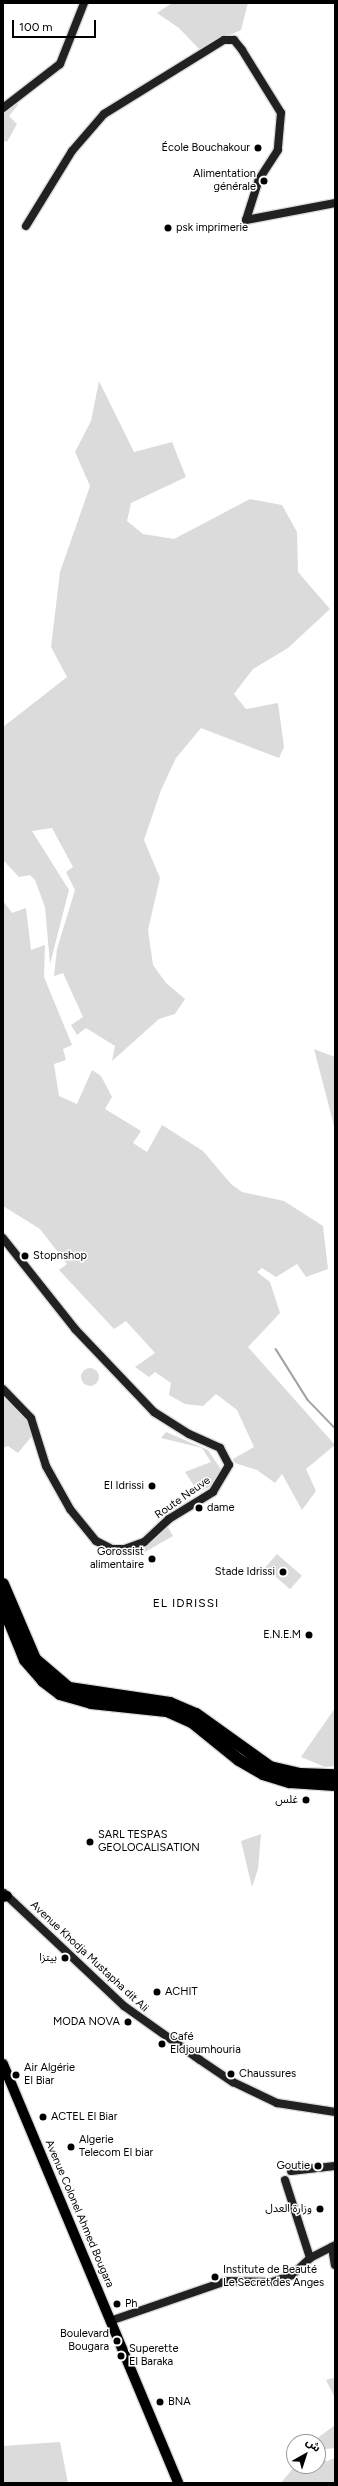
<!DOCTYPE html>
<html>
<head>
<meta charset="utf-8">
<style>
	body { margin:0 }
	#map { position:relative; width:338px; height:2486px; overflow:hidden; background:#fff; font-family:Figtree,"Noto Sans Arabic",sans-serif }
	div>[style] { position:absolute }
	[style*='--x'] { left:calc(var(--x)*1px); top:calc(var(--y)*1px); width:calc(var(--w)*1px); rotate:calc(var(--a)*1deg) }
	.green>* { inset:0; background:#dbdbdb; transform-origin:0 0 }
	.round { border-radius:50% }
	.stream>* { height:1.5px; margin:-0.75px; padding:0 0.75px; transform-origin:0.75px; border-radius:0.75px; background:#a2a2a2 }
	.roads { filter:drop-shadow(1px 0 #dbdbdb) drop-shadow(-1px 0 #dbdbdb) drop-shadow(0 1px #dbdbdb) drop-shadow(0 -1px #dbdbdb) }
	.secondary>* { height:8px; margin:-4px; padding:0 4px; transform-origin:4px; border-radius:4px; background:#212121 }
	.primary>* { height:10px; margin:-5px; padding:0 5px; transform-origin:5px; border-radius:5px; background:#000 }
	.highway>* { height:12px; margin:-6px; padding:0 6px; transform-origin:6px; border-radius:6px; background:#000 }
	.dots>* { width:11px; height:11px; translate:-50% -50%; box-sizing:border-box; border:2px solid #fff; border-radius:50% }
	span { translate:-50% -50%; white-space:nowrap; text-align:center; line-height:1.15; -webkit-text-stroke:3px #fff; paint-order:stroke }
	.poi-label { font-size:11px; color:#000 }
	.right { translate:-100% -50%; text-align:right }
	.left { translate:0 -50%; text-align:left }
	.street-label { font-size:11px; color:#000 }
	.neighbourhood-label { font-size:12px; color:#000; letter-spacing:1px }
	.frame { position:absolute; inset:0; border:4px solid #000; pointer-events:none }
	.north { position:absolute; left:286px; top:2434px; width:40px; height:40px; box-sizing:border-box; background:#fff; border:1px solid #999; border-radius:50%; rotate:39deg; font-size:11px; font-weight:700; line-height:16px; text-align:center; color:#000 }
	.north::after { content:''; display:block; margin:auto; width:14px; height:18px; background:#000; clip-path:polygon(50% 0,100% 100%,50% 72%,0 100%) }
	.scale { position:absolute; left:12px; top:20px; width:84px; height:18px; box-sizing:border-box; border:2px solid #000; border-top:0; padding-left:5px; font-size:12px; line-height:14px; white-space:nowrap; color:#000; -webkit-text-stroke:3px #fff; paint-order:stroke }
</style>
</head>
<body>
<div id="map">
	<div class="green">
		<i style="clip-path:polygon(172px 3px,248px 3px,241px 30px,199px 49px,179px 28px,157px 13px)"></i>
		<i style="clip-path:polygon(15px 101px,18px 105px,9px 116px,17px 124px,7px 142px,3px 140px,3px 112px)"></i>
		<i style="clip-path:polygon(99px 381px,134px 452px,172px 442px,186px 477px,131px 503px,127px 521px,143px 534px,174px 539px,250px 499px,282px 505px,297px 532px,298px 572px,330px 609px,288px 648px,253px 669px,234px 694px,246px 709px,278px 703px,284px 747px,279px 758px,201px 728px,176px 758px,161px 790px,144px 840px,160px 878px,148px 930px,153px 965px,166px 983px,185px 999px,175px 1014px,159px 1019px,112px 1061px,115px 1046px,86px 1028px,77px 1035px,71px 1025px,83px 1017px,63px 973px,54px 976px,57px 949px,75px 890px,66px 872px,73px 867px,52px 828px,32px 831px,69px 890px,50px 964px,45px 907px,35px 880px,30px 875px,19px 877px,3px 860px,3px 727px,67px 677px,51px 647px,60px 572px,90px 486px,75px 452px,91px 421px)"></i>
		<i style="clip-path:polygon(4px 902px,12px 913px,26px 908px,31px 950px,45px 945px,44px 977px,72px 1045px,63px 1049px,66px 1060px,54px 1064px,59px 1096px,77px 1104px,92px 1070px,101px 1076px,112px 1097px,105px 1109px,141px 1131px,133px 1143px,147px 1152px,162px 1125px,203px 1151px,231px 1184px,242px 1192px,284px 1201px,323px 1226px,328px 1269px,306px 1277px,297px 1264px,276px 1277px,262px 1268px,257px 1272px,270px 1282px,280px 1313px,248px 1347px,335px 1445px,306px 1469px,316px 1491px,302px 1510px,282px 1474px,275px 1483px,257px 1470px,235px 1463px,233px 1459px,254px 1447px,237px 1410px,216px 1394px,203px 1406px,185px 1404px,169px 1395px,171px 1383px,155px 1372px,149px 1377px,135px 1367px,155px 1353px,126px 1321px,114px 1329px,59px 1270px,67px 1264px,40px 1229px,3px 1206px)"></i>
		<i style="clip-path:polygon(314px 1049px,335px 1057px,335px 1130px,326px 1095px)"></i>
		<i class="round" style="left:81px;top:1368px;width:18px;height:18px"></i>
		<i style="clip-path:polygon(3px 1394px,27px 1420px,32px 1436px,18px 1453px,8px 1446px,3px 1448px)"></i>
		<i style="clip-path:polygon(166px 1432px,208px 1450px,222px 1471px,212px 1486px,198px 1492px,185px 1472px,211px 1462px,202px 1448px,161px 1438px)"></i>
		<i style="clip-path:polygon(166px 1524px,173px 1536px,143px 1553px,126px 1553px)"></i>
		<i style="left:277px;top:1554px;width:33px;height:18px;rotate:41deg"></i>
		<i style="clip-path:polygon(335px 1708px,335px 1766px,325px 1767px,301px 1757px)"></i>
		<i style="clip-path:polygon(261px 1834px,258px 1869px,252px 1887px,241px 1841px)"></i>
		<i style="clip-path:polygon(332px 2378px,335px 2380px,335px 2398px,326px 2380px)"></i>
		<i style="clip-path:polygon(335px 2425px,335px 2448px,318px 2450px,318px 2442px,312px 2442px)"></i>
		<i style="clip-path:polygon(60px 2442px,68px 2483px,3px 2483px,3px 2446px)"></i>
		<i style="clip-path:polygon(318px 2458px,327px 2461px,335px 2458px,335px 2483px,281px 2483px,295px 2466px,318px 2466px)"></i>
	</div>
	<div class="stream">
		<i style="--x:276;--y:1349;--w:60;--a:57.9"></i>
		<i style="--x:308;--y:1400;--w:39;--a:46"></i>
	</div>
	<div class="roads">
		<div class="secondary">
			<i style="--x:3;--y:108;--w:72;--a:-37.7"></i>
			<i style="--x:60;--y:64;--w:66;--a:-68.5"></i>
			<i style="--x:26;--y:226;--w:88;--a:-58.5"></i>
			<i style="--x:72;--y:151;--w:49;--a:-49.1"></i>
			<i style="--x:104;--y:114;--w:141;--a:-31.7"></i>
			<i style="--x:224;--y:40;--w:10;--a:0"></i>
			<i style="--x:234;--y:40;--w:13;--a:51"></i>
			<i style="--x:242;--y:50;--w:74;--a:58.2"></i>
			<i style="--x:281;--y:113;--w:37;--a:95"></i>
			<i style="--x:278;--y:150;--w:35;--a:123"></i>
			<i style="--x:259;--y:179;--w:43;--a:107.6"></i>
			<i style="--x:246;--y:220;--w:91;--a:-10.8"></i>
			<i style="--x:3;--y:1238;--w:116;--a:51.6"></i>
			<i style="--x:75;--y:1329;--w:115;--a:46.4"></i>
			<i style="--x:154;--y:1412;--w:41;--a:32.2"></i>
			<i style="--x:189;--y:1434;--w:34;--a:24"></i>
			<i style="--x:220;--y:1448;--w:19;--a:62"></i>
			<i style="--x:229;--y:1465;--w:31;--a:121"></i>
			<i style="--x:213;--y:1492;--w:52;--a:148.5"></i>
			<i style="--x:169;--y:1519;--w:34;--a:137"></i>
			<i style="--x:144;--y:1542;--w:20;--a:160"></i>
			<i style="--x:125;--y:1549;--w:13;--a:180"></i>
			<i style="--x:112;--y:1549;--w:18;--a:-153"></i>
			<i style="--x:96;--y:1541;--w:41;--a:-129.1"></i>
			<i style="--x:70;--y:1509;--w:49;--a:-119.2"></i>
			<i style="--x:46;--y:1466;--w:50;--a:-107.4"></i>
			<i style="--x:31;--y:1418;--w:40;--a:-134"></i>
			<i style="--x:4;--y:1893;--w:165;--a:43.3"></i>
			<i style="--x:124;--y:2006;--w:93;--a:35.4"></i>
			<i style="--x:200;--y:2060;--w:40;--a:34"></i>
			<i style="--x:233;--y:2082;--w:49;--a:25.5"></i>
			<i style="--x:277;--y:2103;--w:59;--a:8.8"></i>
			<i style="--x:291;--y:2171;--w:44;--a:-6.5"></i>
			<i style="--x:285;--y:2180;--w:82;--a:72.2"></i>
			<i style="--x:332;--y:2247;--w:18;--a:81"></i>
			<i style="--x:110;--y:2321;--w:123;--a:-19"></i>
			<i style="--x:226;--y:2281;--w:46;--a:1.2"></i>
			<i style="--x:272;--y:2282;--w:21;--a:-19"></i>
			<i style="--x:292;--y:2275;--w:25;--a:-43"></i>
			<i style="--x:310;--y:2258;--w:28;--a:-27"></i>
		</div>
		<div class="primary">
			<i style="--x:3;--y:1897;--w:4;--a:-14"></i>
			<i style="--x:3;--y:2064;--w:454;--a:67.3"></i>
		</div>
		<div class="highway">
			<i style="--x:3;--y:1584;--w:82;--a:66.9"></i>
			<i style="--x:35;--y:1659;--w:45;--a:40.5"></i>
			<i style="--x:69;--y:1688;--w:102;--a:8.4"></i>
			<i style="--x:170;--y:1703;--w:28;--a:23"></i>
			<i style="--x:196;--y:1714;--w:91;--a:35.6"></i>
			<i style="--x:270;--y:1767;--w:31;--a:13"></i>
			<i style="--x:300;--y:1774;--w:35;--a:2"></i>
			<i style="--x:3;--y:1606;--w:58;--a:67.8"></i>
			<i style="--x:25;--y:1660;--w:28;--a:49"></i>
			<i style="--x:43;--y:1681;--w:21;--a:37"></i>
			<i style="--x:60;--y:1694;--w:32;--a:16"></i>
			<i style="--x:91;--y:1703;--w:76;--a:6"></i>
			<i style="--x:167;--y:1711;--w:27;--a:24"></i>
			<i style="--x:192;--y:1722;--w:60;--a:39"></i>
			<i style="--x:239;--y:1760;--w:28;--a:30"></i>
			<i style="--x:263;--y:1774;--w:28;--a:17"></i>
			<i style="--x:290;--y:1782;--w:45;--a:3.8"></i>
		</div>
	</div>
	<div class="dots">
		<i style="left:258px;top:148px;background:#000"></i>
		<i style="left:264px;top:181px;background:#000"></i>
		<i style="left:168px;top:228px;background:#000"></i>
		<i style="left:25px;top:1256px;background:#000"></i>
		<i style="left:152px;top:1486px;background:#000"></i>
		<i style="left:199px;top:1508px;background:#000"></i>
		<i style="left:152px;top:1559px;background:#000"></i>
		<i style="left:283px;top:1572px;background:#000"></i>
		<i style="left:309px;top:1635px;background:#000"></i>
		<i style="left:306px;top:1800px;background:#000"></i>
		<i style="left:90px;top:1842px;background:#000"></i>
		<i style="left:65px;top:1958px;background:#000"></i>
		<i style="left:157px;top:1992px;background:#000"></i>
		<i style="left:128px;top:2022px;background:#000"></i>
		<i style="left:162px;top:2044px;background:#000"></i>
		<i style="left:231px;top:2074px;background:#000"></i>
		<i style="left:16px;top:2075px;background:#000"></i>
		<i style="left:43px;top:2117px;background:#000"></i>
		<i style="left:71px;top:2147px;background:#000"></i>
		<i style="left:318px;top:2166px;background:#000"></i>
		<i style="left:320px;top:2209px;background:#000"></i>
		<i style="left:215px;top:2277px;background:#000"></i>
		<i style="left:117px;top:2304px;background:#000"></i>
		<i style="left:117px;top:2341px;background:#000"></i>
		<i style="left:121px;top:2356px;background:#000"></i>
		<i style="left:160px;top:2402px;background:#000"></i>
	</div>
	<div class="poi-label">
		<span class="right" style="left:250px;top:148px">École Bouchakour</span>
		<span class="right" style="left:256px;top:181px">Alimentation<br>générale</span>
		<span class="left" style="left:176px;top:228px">psk imprimerie</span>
		<span class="left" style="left:33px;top:1256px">Stopnshop</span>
		<span class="right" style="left:144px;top:1486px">El Idrissi</span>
		<span class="left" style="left:207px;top:1508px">dame</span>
		<span class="right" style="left:144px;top:1559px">Gorossist<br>alimentaire</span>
		<span class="right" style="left:275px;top:1572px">Stade Idrissi</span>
		<span class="right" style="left:301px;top:1635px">E.N.E.M</span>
		<span class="right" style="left:298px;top:1800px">غلس</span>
		<span class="left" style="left:98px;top:1842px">SARL TESPAS<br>GEOLOCALISATION</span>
		<span class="right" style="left:57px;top:1958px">بيتزا</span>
		<span class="left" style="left:165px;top:1992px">ACHIT</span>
		<span class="right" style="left:120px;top:2022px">MODA NOVA</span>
		<span class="left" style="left:170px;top:2044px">Café<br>Eldjoumhouria</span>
		<span class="left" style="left:24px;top:2075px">Air Algérie<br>El Biar</span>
		<span class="left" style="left:239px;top:2074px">Chaussures</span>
		<span class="left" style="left:51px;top:2117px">ACTEL El Biar</span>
		<span class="left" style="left:79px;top:2147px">Algerie<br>Telecom El biar</span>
		<span class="right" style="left:310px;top:2166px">Goutie</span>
		<span class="right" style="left:312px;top:2209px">وزارة العدل</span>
		<span class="left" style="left:223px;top:2277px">Institute de Beauté<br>Le Secret des Anges</span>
		<span class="left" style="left:125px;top:2304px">Ph</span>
		<span class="right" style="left:109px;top:2341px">Boulevard<br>Bougara</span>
		<span class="left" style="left:129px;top:2356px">Superette<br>El Baraka</span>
		<span class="left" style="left:168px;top:2402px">BNA</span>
	</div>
	<div class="street-label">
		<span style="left:183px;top:1498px;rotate:-35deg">Route Neuve</span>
		<span style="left:89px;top:1957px;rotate:43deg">Avenue Khodja Mustapha dit Ali</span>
		<span style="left:79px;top:2214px;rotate:67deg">Avenue Colonel Ahmed Bougara</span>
	</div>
	<div class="neighbourhood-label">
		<span style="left:186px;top:1604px">EL IDRISSI</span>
	</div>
	<div class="frame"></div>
	<div class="north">ش</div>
	<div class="scale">100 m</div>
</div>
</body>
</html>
